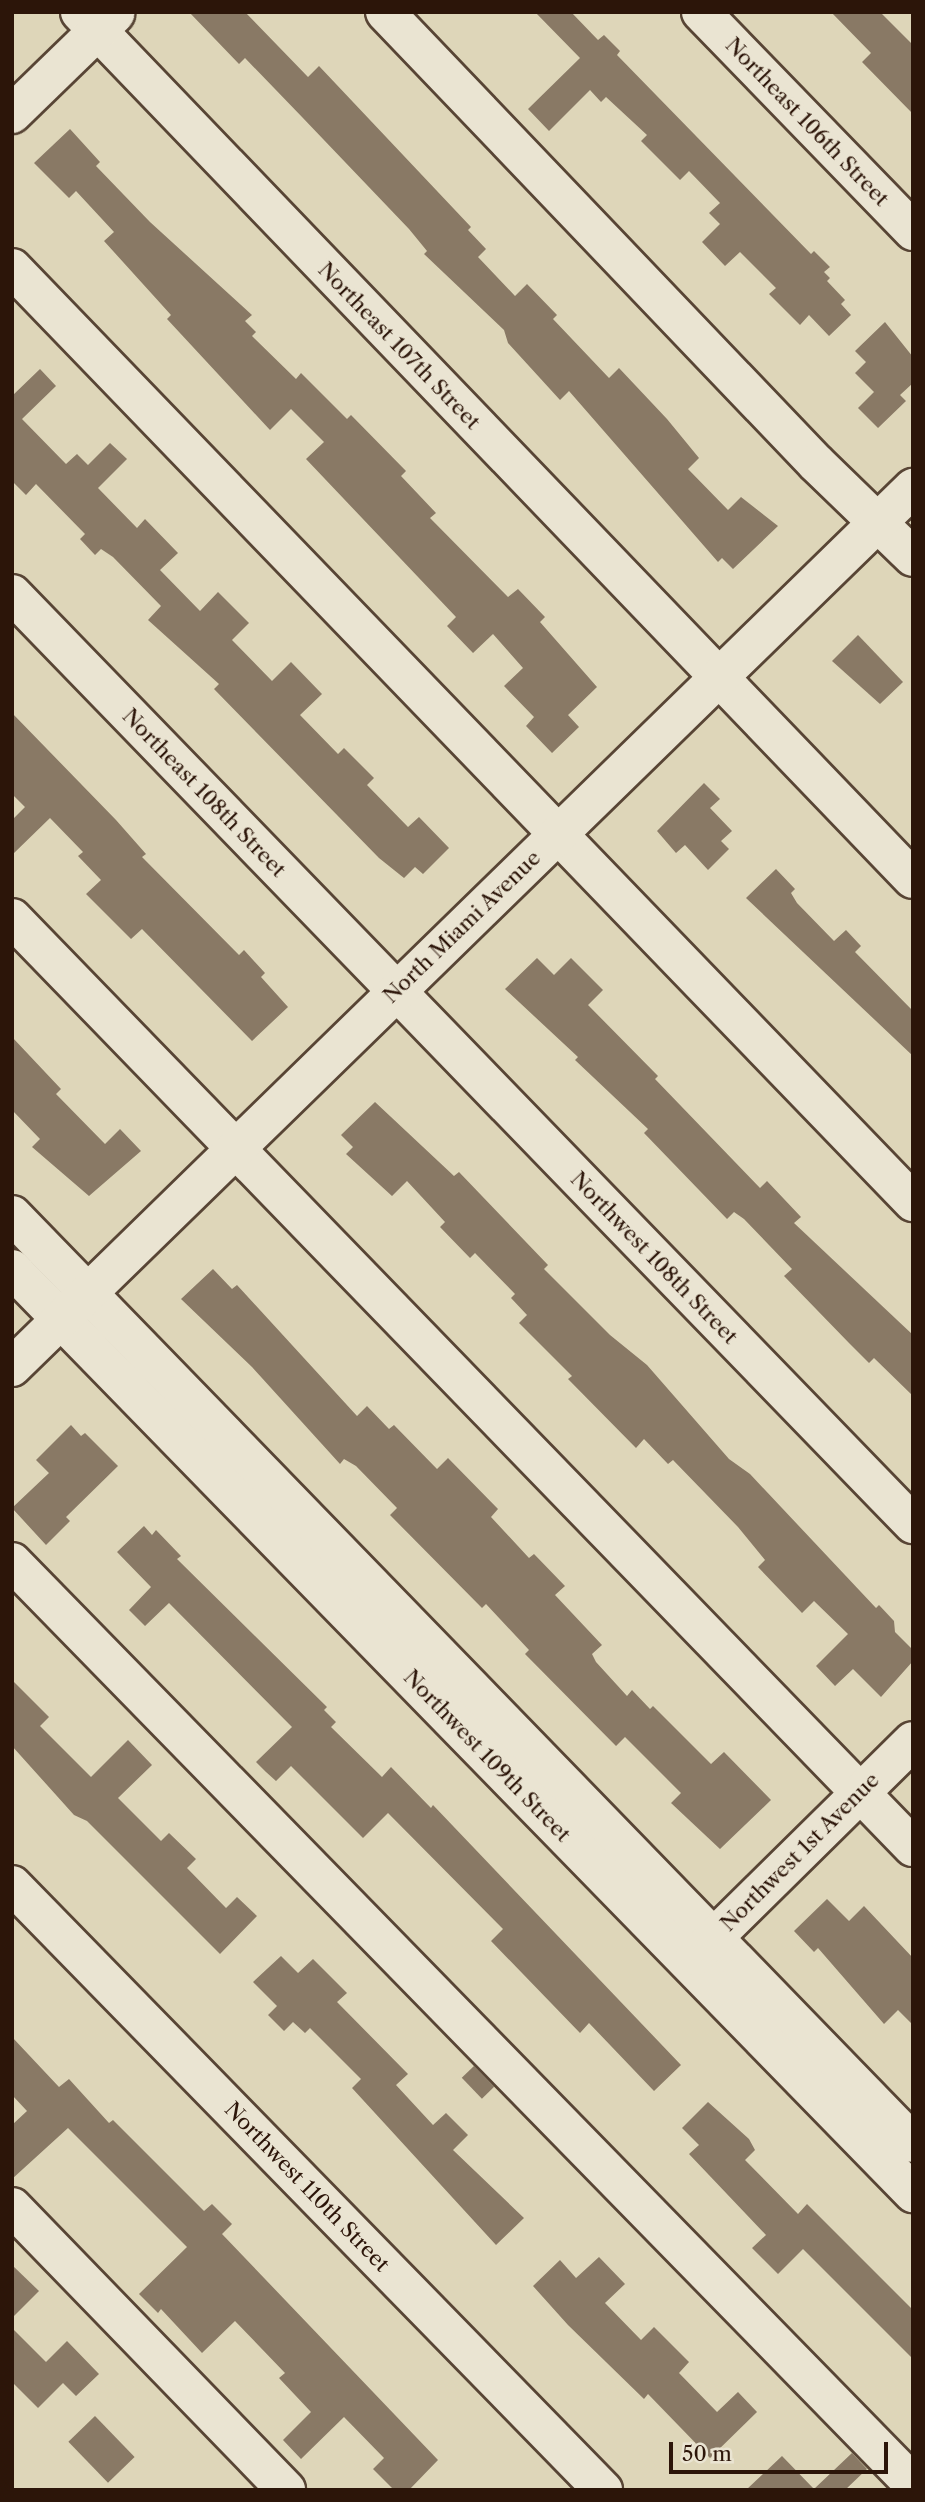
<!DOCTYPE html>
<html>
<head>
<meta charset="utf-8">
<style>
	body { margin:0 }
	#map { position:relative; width:925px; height:2502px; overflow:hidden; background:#ded6b9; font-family:"Libre Caslon Text",serif }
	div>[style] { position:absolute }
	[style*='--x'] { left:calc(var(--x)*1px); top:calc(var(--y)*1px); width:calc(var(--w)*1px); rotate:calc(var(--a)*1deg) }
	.building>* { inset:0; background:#897965; transform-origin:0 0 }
	.roads { filter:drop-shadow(2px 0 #584535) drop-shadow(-2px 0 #584535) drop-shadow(0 2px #584535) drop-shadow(0 -2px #584535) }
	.minor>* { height:38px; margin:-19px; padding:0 19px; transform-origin:19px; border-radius:19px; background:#eae4d2 }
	span { translate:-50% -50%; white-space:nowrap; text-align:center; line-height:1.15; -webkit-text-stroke:5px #eae4d2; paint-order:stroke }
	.street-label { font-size:21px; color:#2c1509 }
	.frame { position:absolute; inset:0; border:14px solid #2c1509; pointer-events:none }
	.scale { position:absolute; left:669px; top:2442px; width:219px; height:32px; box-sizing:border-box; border:4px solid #2c1509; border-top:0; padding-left:9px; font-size:21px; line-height:24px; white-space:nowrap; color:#2c1509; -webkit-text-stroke:5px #eae4d2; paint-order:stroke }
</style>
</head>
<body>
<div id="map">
	<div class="building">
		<i style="clip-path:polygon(189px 12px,245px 12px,308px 77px,319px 66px,471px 227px,468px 230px,486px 249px,478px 257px,515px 296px,527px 284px,557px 315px,553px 319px,609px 378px,619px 368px,667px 419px,699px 458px,688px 469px,728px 510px,741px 497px,778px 526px,733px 569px,722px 558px,718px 562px,569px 391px,560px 400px,508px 343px,504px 330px,424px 254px,427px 251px,409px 229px,302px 117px,245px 58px,239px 64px)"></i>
		<i style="clip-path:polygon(535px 12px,571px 12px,598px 40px,604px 35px,620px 51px,617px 55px,811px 254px,814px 251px,830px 267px,824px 272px,830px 278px,827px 281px,845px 300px,841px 304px,851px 315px,829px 336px,809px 315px,800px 325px,769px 294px,776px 288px,740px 252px,725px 266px,702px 242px,720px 224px,709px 213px,720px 203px,689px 171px,680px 180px,641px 141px,647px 135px,606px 97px,601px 102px,590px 90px,549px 131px,528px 109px,580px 58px)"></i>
		<i style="clip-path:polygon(831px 12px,880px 12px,913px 45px,913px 114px,862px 62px,871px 53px)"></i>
		<i style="clip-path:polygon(70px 129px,100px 162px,96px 166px,150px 222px,252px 315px,245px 321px,256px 332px,252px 336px,296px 379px,301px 373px,347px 419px,351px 415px,406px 471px,401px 476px,436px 513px,430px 518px,508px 597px,518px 589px,545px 617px,540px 622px,597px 687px,568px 715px,579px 727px,552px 753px,526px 726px,534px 717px,504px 686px,523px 668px,493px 634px,473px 653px,447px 626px,456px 617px,306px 459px,324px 442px,291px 409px,270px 430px,167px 319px,171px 315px,104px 241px,114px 232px,76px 191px,69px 198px,34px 163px)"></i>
		<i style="clip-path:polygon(885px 322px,913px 357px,913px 383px,900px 395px,906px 401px,878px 428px,858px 408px,874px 392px,855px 373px,866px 362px,855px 351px)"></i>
		<i style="clip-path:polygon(40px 369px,56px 386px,22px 419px,66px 464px,77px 454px,88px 465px,110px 443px,127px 459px,98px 488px,137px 528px,145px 519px,178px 553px,160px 570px,200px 611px,218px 592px,249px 623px,232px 640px,272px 681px,291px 662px,322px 694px,300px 715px,338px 754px,344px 748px,374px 778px,367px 785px,408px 827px,419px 817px,449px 848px,423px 874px,415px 867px,404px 878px,379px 858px,214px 689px,219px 684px,148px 620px,161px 606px,113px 557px,101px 549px,95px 555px,80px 539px,85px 534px,36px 484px,26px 495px,12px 481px,12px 396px)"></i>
		<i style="clip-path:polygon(858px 635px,903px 682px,880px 704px,832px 661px)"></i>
		<i style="clip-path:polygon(12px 713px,116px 820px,146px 854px,142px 857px,239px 955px,244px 950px,265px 973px,261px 977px,288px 1007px,252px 1041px,142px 929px,131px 939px,86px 894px,101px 880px,78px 856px,83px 852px,50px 818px,12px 855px,12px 820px,25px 807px,12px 794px)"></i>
		<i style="clip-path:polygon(704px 783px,720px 799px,710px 808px,732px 831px,721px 841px,729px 849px,708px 870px,685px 845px,676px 853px,657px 831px)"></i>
		<i style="clip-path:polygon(776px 869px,795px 889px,791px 893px,797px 903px,834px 941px,846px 930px,861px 946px,855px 952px,913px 1011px,913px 1056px,746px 898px)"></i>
		<i style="clip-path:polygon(537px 958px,554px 975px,571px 958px,603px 990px,588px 1005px,658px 1076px,655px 1079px,760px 1188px,767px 1181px,801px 1217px,794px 1223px,913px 1335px,913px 1396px,874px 1358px,869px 1363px,849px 1343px,784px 1276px,792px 1269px,744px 1219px,734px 1212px,727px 1219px,644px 1133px,648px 1129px,575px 1060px,578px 1057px,505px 989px)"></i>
		<i style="clip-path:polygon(12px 1037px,61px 1089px,56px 1094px,105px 1144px,120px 1129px,141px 1151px,89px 1196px,32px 1147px,40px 1139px,12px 1110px)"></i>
		<i style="clip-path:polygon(375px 1102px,454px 1176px,459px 1172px,548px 1265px,544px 1269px,610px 1335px,647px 1365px,729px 1459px,750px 1474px,876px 1608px,879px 1605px,894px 1621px,895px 1632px,913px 1650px,913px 1661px,881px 1697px,853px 1669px,835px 1686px,816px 1666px,848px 1634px,814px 1601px,802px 1613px,758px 1567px,765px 1560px,738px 1527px,673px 1460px,668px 1464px,644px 1439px,636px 1448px,568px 1379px,572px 1376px,519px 1323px,527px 1315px,511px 1298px,515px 1294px,475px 1253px,470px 1258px,440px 1227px,445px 1222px,407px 1181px,392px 1196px,346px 1154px,353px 1147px,341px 1135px)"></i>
		<i style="clip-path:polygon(213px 1269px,232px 1289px,237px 1285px,357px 1416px,367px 1406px,389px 1429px,394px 1425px,437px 1469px,448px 1458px,498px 1509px,491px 1517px,529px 1558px,534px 1554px,565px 1586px,555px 1595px,602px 1645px,592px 1654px,596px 1662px,627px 1696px,632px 1690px,650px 1709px,653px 1706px,711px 1764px,724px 1752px,771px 1800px,720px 1849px,671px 1803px,681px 1793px,625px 1737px,616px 1746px,525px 1654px,529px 1650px,486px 1604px,482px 1608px,390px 1515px,397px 1508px,356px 1466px,344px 1459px,340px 1464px,252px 1367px,181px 1299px)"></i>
		<i style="clip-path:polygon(71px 1425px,81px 1436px,85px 1433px,118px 1466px,66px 1517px,70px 1521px,46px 1545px,12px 1508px,49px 1473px,36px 1460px)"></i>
		<i style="clip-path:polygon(144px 1526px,152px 1535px,156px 1530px,181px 1556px,177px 1559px,327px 1707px,324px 1710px,336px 1722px,331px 1727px,382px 1777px,391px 1767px,431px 1808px,433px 1805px,681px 2065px,654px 2091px,589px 2023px,580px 2033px,491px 1941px,503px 1929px,388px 1813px,363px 1838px,291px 1766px,276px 1781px,266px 1772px,256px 1762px,292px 1727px,169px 1603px,145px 1626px,129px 1610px,151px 1587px,117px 1552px)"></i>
		<i style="clip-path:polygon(12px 1680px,49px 1717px,40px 1726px,91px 1777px,128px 1740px,152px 1765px,118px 1798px,161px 1841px,169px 1833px,196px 1859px,187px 1868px,226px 1908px,237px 1897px,257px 1916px,220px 1954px,87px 1821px,74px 1815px,12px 1746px)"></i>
		<i style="clip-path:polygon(827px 1899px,849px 1921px,864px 1906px,913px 1958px,913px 2025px,898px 2010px,884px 2024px,818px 1948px,814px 1952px,794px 1931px)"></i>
		<i style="clip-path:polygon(281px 1956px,298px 1973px,313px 1959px,347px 1993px,337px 2002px,408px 2074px,396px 2085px,433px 2125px,446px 2113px,468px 2135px,453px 2150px,524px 2218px,496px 2245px,352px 2088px,361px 2079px,310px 2028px,305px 2033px,293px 2022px,284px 2031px,268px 2015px,277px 2006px,253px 1982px)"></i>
		<i style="clip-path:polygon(12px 2037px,59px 2087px,69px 2079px,109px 2123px,113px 2120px,204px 2211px,212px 2204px,232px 2224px,222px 2234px,438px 2460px,409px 2490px,394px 2490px,373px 2469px,384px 2458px,344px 2417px,301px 2459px,283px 2440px,311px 2412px,279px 2378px,285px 2373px,235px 2321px,202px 2353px,161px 2309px,158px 2313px,139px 2294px,187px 2247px,68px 2128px,12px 2179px,12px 2125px,27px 2111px,12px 2095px)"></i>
		<i style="left:474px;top:2066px;width:29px;height:17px;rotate:46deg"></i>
		<i style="clip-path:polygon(708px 2102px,749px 2139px,755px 2150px,745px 2160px,798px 2214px,807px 2204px,913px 2310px,913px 2359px,803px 2249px,778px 2274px,752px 2248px,766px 2235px,689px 2154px,699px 2145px,682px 2128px)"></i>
		<i style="clip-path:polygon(599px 2257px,625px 2284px,605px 2303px,641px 2340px,654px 2327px,689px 2362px,679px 2373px,717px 2412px,738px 2392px,757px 2412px,710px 2458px,648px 2394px,644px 2399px,568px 2325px,533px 2286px,560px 2260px,576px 2278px)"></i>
		<i style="clip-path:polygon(12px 2265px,39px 2291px,12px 2318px)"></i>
		<i style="clip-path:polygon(12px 2328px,46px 2362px,67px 2341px,99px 2374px,76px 2396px,63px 2383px,38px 2408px,12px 2382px)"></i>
		<i style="left:95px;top:2416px;width:57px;height:37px;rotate:46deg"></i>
		<i style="clip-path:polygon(852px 2453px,867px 2469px,845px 2490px,746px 2490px,782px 2456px,814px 2489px)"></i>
	</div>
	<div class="roads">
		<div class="minor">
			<i style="--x:80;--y:12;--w:1202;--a:46.15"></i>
			<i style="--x:385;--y:12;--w:624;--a:46.3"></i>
			<i style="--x:816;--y:463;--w:135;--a:44.1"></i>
			<i style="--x:701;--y:12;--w:305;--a:45.9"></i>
			<i style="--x:12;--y:114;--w:144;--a:-44.2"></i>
			<i style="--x:12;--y:268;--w:1298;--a:46.03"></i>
			<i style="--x:12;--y:594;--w:1295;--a:45.91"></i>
			<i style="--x:12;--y:918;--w:1294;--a:45.88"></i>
			<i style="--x:12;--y:1215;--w:1293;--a:45.85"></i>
			<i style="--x:12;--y:1269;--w:1291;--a:45.72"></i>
			<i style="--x:12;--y:1367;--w:1259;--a:-44.29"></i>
			<i style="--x:12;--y:1562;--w:1289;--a:45.66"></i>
			<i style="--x:12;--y:1885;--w:846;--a:45.67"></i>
			<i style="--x:695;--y:1956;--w:306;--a:-44.6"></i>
			<i style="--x:12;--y:2207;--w:394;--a:45.9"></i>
		</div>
	</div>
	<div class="street-label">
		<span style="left:807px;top:122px;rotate:46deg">Northeast 106th Street</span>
		<span style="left:399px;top:346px;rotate:46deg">Northeast 107th Street</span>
		<span style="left:204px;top:793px;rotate:46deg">Northeast 108th Street</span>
		<span style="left:462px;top:927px;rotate:-44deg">North Miami Avenue</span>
		<span style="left:654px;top:1258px;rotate:46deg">Northwest 108th Street</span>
		<span style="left:487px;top:1756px;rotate:46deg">Northwest 109th Street</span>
		<span style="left:800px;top:1852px;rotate:-45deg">Northwest 1st Avenue</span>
		<span style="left:307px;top:2187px;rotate:46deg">Northwest 110th Street</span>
	</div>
	<div class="frame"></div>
	<div class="scale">50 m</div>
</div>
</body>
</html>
